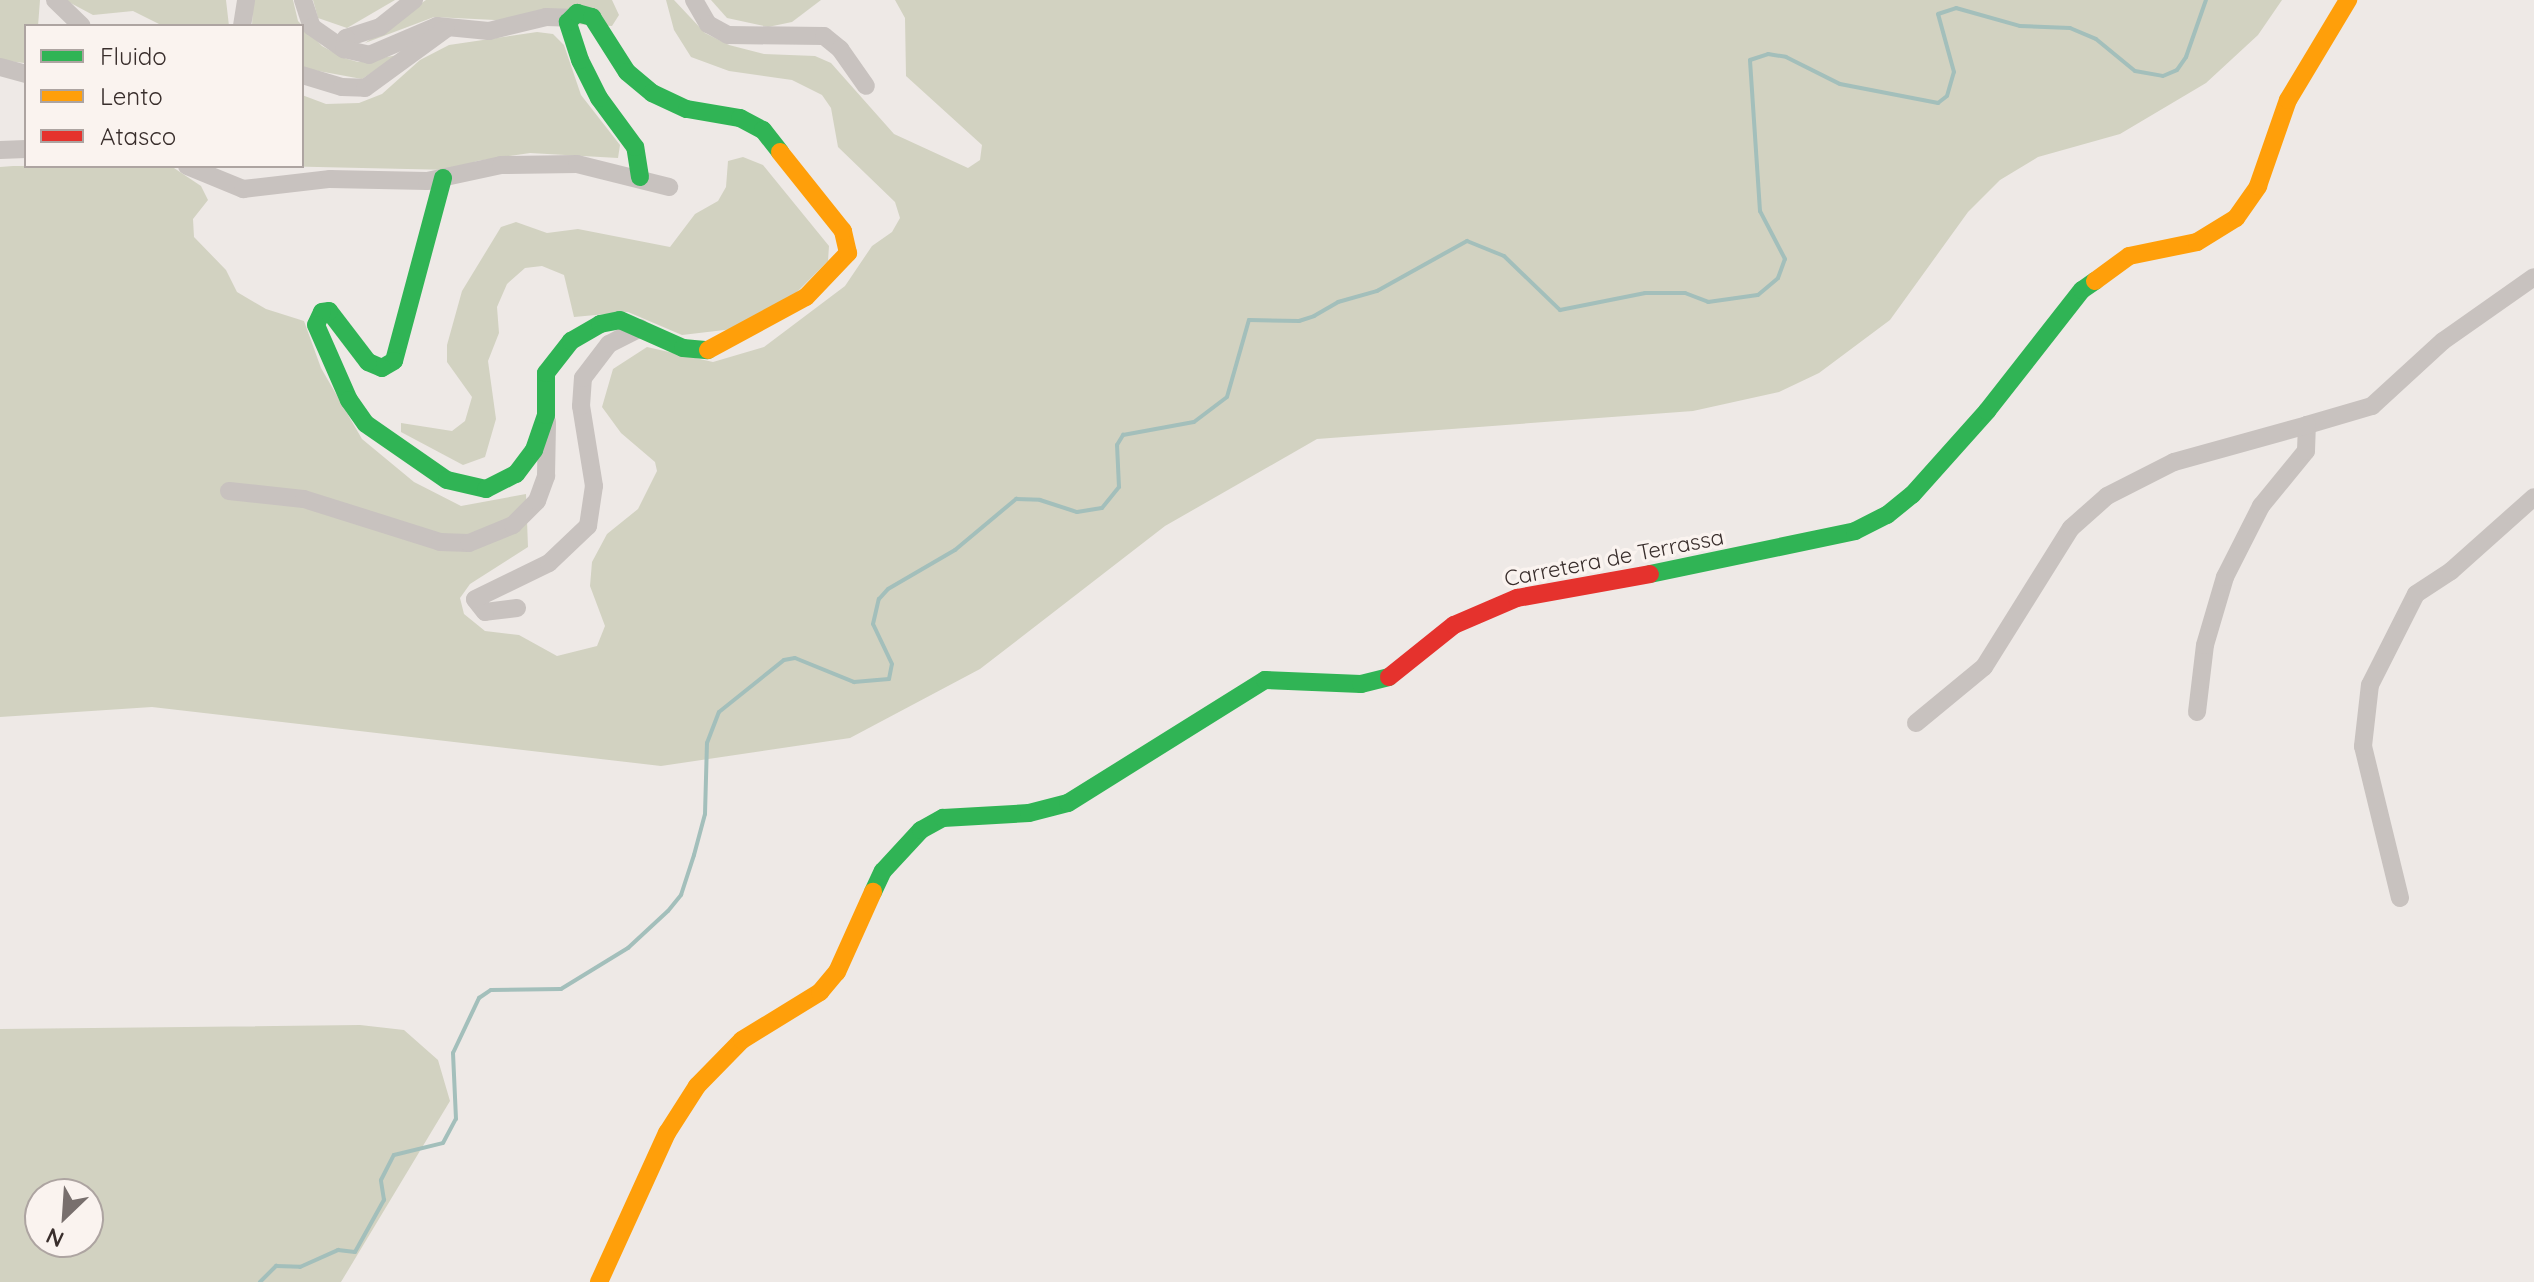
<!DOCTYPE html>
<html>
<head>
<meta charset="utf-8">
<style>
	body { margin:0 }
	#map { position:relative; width:2534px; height:1282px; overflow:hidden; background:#eee9e6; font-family:Quicksand,sans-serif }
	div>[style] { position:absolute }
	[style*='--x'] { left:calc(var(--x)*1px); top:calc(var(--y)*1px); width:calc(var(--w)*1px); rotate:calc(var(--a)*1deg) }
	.green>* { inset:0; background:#d2d2c1 }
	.stream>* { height:4px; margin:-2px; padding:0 2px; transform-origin:2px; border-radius:2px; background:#a3bfbb }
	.street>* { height:18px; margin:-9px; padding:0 9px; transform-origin:9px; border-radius:9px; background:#c8c2bf }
	.fast>* { height:18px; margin:-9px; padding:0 9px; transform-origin:9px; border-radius:9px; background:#30b455 }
	.slow>* { height:18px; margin:-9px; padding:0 9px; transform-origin:9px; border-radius:9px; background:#ff9f0a }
	.jam>* { height:18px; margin:-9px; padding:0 9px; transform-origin:9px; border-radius:9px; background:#e5322d }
	span { translate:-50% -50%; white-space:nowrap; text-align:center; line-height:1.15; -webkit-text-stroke:7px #faf3ef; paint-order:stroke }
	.street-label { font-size:22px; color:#392e2c }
	.legend { position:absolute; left:24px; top:24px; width:280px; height:144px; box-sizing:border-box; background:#faf3ef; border:2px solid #ada4a1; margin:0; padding:10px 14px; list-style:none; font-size:24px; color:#392e2c }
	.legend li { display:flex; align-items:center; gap:16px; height:40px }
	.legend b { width:40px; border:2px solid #ada4a1 }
	.north { position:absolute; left:24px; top:1178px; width:80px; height:80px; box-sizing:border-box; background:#faf3ef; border:2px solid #ada4a1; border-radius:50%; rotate:205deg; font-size:22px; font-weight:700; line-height:32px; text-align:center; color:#392e2c }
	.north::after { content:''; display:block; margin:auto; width:28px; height:36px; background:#786f6d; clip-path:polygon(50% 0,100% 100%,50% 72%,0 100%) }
</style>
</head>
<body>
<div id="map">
	<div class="green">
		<i style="clip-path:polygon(0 0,40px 0,38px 26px,26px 26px,24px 63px,0 60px)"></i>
		<i style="clip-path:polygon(65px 0,226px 0,229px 26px,163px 26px,133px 11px,93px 15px)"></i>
		<i style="clip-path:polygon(253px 0,293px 0,298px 21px,322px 46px,344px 58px,358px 62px,398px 55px,362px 79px,302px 68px,302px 26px,252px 26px)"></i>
		<i style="clip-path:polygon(313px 0,395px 0,347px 28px,318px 18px)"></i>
		<i style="clip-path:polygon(426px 0,612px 0,619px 15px,612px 26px,434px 17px,365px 43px)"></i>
		<i style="clip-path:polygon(666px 0,674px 0,705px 33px,729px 45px,764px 54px,815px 56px,831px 63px,894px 134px,968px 168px,980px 160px,982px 145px,906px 76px,905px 18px,895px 0,2282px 0,2258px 35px,2206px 83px,2120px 134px,2038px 157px,2000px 180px,1968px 212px,1890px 320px,1819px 373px,1779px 392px,1693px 411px,1317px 439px,1165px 526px,980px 669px,850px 738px,661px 766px,152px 707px,0 717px,0 167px,13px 166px,171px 166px,201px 186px,208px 200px,193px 219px,194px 237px,226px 270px,237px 292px,266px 309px,304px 321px,321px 368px,362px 439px,414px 482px,461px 506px,526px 494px,528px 547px,470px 584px,460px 598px,464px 614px,485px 631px,519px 635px,557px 656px,597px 646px,605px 626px,590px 586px,592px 562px,607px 534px,638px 509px,657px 471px,655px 462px,621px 433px,602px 407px,613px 369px,647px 347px,713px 362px,764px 347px,845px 286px,872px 246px,892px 232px,900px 218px,895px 202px,838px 147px,831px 108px,822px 95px,792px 80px,729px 71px,691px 57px,674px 30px)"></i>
		<i style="clip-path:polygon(711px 0,821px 0,792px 22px,768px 27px,727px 18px)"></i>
		<i style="clip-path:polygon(537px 32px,553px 34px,564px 45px,581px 95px,620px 145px,618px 158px,530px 153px,477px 161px,452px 170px,273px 166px,302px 166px,302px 95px,326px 104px,359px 103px,382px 94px,420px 60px,449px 45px)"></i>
		<i style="clip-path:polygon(743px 157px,763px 165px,829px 246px,828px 261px,793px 296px,733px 329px,682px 335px,628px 312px,574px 317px,564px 275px,542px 266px,525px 268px,507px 284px,497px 307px,499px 333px,488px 361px,496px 419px,485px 457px,463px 465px,401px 432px,401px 423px,452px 431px,465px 421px,472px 397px,447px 362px,447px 345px,462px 291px,501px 227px,516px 222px,547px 233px,578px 229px,670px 247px,695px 214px,718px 201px,726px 187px,728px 161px)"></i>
		<i style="clip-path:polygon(evenodd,360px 1025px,404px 1030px,438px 1060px,450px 1101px,341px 1282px,0 1282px,0 1029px,360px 1025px,40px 1194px,88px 1194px,88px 1242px,40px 1242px,40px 1194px)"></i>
	</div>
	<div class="stream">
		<i style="--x:260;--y:1282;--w:23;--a:-45"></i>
		<i style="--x:276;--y:1266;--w:24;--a:2"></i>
		<i style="--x:300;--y:1267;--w:42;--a:-24.1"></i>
		<i style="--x:338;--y:1250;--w:17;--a:7"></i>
		<i style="--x:355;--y:1252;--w:60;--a:-60.9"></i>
		<i style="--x:384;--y:1200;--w:20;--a:-99"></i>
		<i style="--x:381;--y:1180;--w:28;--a:-63"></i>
		<i style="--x:394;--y:1155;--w:50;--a:-13.8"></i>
		<i style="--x:443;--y:1143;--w:27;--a:-62"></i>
		<i style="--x:456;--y:1119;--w:66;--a:-92.6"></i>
		<i style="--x:453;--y:1053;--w:61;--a:-64.7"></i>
		<i style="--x:479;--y:998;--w:14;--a:-34"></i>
		<i style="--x:491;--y:990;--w:70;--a:-0.8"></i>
		<i style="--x:561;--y:989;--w:79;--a:-31.5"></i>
		<i style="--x:628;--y:948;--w:54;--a:-42.8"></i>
		<i style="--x:668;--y:911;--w:21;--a:-51"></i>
		<i style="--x:681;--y:895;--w:42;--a:-72"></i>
		<i style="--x:694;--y:855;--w:42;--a:-75"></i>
		<i style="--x:705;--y:814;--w:71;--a:-88.4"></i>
		<i style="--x:707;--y:743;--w:33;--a:-69"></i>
		<i style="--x:719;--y:712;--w:83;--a:-38.7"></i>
		<i style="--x:784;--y:660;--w:11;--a:-10"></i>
		<i style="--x:795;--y:658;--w:64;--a:22.1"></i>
		<i style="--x:854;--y:682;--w:35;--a:-5"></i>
		<i style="--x:889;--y:679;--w:15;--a:-79"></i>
		<i style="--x:892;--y:664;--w:44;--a:-115.4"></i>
		<i style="--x:873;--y:624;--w:26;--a:-77"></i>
		<i style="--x:879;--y:599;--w:13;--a:-48"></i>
		<i style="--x:888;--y:589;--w:78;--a:-30.2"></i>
		<i style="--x:955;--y:550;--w:80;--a:-39.9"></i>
		<i style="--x:1016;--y:499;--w:24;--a:2"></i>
		<i style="--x:1040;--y:500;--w:39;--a:18"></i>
		<i style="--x:1077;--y:512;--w:25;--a:-9"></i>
		<i style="--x:1102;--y:508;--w:27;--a:-51"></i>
		<i style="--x:1119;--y:487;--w:42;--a:-92.7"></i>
		<i style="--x:1117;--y:445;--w:12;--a:-59"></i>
		<i style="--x:1123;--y:435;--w:72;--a:-10.4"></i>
		<i style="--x:1194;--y:422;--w:41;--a:-37.1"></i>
		<i style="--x:1227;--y:397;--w:80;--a:-74.1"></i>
		<i style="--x:1249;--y:320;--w:50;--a:1.1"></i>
		<i style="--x:1299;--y:321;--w:16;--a:-18"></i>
		<i style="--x:1314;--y:316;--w:28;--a:-30"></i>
		<i style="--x:1338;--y:302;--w:41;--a:-15.8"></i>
		<i style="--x:1377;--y:291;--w:103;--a:-29.1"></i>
		<i style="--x:1467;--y:241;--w:40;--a:22"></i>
		<i style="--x:1504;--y:256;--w:78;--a:44"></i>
		<i style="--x:1560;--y:310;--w:87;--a:-11.3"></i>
		<i style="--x:1645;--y:293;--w:40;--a:0"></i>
		<i style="--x:1685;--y:293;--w:25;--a:21"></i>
		<i style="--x:1708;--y:302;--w:50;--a:-8"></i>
		<i style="--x:1758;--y:295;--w:26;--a:-40"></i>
		<i style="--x:1778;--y:278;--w:20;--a:-70"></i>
		<i style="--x:1785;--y:259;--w:54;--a:-117.5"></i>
		<i style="--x:1760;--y:211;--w:151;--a:-93.8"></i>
		<i style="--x:1750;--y:60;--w:19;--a:-18"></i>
		<i style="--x:1768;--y:54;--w:18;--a:9"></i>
		<i style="--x:1786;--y:57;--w:60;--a:26.6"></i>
		<i style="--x:1840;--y:84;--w:100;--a:11"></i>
		<i style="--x:1938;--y:103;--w:11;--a:-38"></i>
		<i style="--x:1947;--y:96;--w:25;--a:-74"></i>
		<i style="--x:1954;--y:72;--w:60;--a:-105.4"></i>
		<i style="--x:1938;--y:14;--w:19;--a:-18"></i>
		<i style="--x:1956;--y:8;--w:66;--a:15.7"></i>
		<i style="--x:2020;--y:26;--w:50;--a:2.3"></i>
		<i style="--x:2070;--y:28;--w:28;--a:23"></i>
		<i style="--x:2096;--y:39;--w:50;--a:39.4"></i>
		<i style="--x:2135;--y:71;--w:28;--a:10"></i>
		<i style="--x:2163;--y:76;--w:15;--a:-23"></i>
		<i style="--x:2177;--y:70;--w:16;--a:-55"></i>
		<i style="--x:2186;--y:57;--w:60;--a:-70.7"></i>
	</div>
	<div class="street">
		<i style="--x:55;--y:0;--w:37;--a:44"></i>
		<i style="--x:303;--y:0;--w:28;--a:72"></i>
		<i style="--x:312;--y:27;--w:39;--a:35"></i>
		<i style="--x:414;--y:0;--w:43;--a:141.5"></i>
		<i style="--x:380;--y:27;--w:36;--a:162"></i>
		<i style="--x:346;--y:38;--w:11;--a:100"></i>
		<i style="--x:344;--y:49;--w:26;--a:13"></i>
		<i style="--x:369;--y:55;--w:74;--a:-23.1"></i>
		<i style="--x:437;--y:26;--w:52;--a:5.5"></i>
		<i style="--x:489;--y:31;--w:59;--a:-13.8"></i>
		<i style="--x:546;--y:17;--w:24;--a:2"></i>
		<i style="--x:694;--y:0;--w:28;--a:60"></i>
		<i style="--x:708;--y:24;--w:23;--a:29"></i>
		<i style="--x:728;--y:35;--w:96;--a:0.6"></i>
		<i style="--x:824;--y:36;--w:21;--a:39"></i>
		<i style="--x:840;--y:49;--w:45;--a:54.9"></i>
		<i style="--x:242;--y:26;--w:26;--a:-81"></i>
		<i style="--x:0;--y:67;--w:27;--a:15"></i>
		<i style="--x:302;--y:75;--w:42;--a:16.7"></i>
		<i style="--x:342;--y:87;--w:23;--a:2"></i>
		<i style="--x:365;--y:88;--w:100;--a:-36.1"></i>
		<i style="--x:0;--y:150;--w:26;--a:-2"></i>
		<i style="--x:187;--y:166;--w:61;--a:22.3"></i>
		<i style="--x:243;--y:189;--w:88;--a:-6.6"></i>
		<i style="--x:330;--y:179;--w:97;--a:1.2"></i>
		<i style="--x:427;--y:181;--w:76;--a:-12.2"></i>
		<i style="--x:501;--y:165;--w:76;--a:-0.8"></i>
		<i style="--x:577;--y:164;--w:95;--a:14"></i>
		<i style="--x:229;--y:491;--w:75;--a:6.1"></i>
		<i style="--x:304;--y:499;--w:143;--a:17.5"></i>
		<i style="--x:440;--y:542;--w:29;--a:2"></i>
		<i style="--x:469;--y:543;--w:48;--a:-22.2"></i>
		<i style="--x:513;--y:525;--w:34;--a:-45"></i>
		<i style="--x:537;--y:501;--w:27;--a:-70"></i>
		<i style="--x:546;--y:476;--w:54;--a:-88.9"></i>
		<i style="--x:517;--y:608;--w:32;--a:173"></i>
		<i style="--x:485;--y:612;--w:16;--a:-128"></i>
		<i style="--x:475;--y:599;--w:82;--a:-25.9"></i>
		<i style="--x:549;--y:563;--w:54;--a:-43.5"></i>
		<i style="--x:588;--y:526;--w:40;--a:-81.5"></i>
		<i style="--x:594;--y:486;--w:81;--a:-99.2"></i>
		<i style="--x:581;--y:406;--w:28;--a:-86"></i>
		<i style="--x:583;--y:378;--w:43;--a:-52.6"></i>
		<i style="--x:609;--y:344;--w:35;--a:-27"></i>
		<i style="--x:2197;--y:712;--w:67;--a:-83.2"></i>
		<i style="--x:2205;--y:645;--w:71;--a:-73.6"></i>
		<i style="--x:2225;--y:577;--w:80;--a:-63.1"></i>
		<i style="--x:2261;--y:506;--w:71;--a:-50.7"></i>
		<i style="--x:2306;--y:451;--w:26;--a:-88"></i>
		<i style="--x:2307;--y:425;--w:68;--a:-16.3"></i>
		<i style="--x:2372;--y:406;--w:96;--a:-42.5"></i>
		<i style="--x:2443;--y:341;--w:111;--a:-35.1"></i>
		<i style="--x:1916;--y:723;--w:88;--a:-39.5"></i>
		<i style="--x:1984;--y:667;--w:164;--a:-58"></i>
		<i style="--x:2071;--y:528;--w:48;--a:-41.6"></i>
		<i style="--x:2107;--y:496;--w:75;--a:-26.9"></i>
		<i style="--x:2174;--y:462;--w:138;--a:-15.5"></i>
		<i style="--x:2400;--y:898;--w:156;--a:-103.7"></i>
		<i style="--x:2363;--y:746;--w:61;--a:-83.5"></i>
		<i style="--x:2370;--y:685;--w:102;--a:-63.2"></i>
		<i style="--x:2416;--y:594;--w:42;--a:-33.3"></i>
		<i style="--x:2451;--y:571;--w:111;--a:-41.7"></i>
	</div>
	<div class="fast">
		<i style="--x:640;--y:177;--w:30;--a:-99"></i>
		<i style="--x:635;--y:147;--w:61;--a:-126.3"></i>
		<i style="--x:599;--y:98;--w:42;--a:-116.6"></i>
		<i style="--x:580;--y:60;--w:40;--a:-108"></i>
		<i style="--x:568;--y:22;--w:13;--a:-45"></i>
		<i style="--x:577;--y:13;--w:16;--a:15"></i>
		<i style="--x:592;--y:17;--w:65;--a:57.5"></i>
		<i style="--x:627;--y:72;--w:33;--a:40"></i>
		<i style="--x:652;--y:93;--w:38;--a:25"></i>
		<i style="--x:687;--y:109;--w:54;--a:9.6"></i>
		<i style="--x:740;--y:118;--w:26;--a:28"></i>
		<i style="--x:763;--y:130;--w:28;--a:52"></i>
		<i style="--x:443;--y:178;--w:189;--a:105"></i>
		<i style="--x:394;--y:361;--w:14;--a:150"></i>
		<i style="--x:382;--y:368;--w:15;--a:-157"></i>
		<i style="--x:368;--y:362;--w:64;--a:-127.4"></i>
		<i style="--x:329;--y:311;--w:7;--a:172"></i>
		<i style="--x:322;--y:312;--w:14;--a:115"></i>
		<i style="--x:316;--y:325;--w:82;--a:66.3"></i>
		<i style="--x:349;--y:400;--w:29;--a:55"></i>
		<i style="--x:366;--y:424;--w:98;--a:34.7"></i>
		<i style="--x:447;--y:480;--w:40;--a:13"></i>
		<i style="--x:486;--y:489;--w:34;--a:-27"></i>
		<i style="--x:516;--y:474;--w:30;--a:-53"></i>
		<i style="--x:534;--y:450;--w:37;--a:-71"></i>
		<i style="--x:546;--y:415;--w:42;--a:-90"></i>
		<i style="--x:546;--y:373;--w:41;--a:-52"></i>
		<i style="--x:571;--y:341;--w:34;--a:-30"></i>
		<i style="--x:600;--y:324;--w:20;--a:-11"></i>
		<i style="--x:620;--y:320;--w:69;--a:24"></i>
		<i style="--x:683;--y:348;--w:25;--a:5"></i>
		<i style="--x:1650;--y:574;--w:209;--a:-11.8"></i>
		<i style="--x:1855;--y:531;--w:36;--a:-27"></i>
		<i style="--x:1887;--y:515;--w:32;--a:-39"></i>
		<i style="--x:1912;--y:495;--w:113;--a:-48.2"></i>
		<i style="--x:1987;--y:411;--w:154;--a:-51.9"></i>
		<i style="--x:2082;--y:290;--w:16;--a:-35"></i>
		<i style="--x:873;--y:892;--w:23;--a:-65"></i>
		<i style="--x:883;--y:871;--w:56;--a:-47.2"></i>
		<i style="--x:921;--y:830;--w:25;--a:-29"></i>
		<i style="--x:943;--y:818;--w:86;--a:-3.3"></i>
		<i style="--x:1029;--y:813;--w:40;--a:-14.4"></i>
		<i style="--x:1068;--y:803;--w:232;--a:-32"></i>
		<i style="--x:1265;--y:680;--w:96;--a:2.4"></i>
		<i style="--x:1361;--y:684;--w:29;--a:-14"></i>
	</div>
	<div class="slow">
		<i style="--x:2095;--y:281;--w:42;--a:-36.3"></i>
		<i style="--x:2129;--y:256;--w:69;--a:-11.6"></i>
		<i style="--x:2197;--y:242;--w:46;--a:-31.6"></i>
		<i style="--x:2236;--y:218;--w:39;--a:-55"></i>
		<i style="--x:2258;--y:186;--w:91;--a:-70.8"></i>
		<i style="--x:2288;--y:100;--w:117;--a:-59"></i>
		<i style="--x:708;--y:350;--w:111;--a:-28.4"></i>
		<i style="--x:806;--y:297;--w:61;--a:-46.3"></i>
		<i style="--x:848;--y:253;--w:23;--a:-103"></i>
		<i style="--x:843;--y:231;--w:101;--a:-128.6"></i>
		<i style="--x:599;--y:1282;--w:164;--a:-65.5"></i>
		<i style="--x:667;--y:1133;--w:56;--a:-57.4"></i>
		<i style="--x:697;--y:1086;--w:64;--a:-45.6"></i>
		<i style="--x:742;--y:1040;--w:92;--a:-31.6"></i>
		<i style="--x:820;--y:992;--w:26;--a:-50"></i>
		<i style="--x:837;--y:972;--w:88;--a:-65.8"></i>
	</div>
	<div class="jam">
		<i style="--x:1389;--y:677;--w:83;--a:-38.7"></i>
		<i style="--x:1454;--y:625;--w:69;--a:-23.2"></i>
		<i style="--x:1517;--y:598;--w:135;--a:-10.2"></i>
	</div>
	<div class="street-label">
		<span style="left:1614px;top:558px;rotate:-11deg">Carretera de Terrassa</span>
	</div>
	<ul class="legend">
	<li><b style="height:10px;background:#30b455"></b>Fluido</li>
	<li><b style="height:10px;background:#ff9f0a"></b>Lento</li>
	<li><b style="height:10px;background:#e5322d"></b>Atasco</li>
	</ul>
	<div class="north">N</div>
</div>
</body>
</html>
